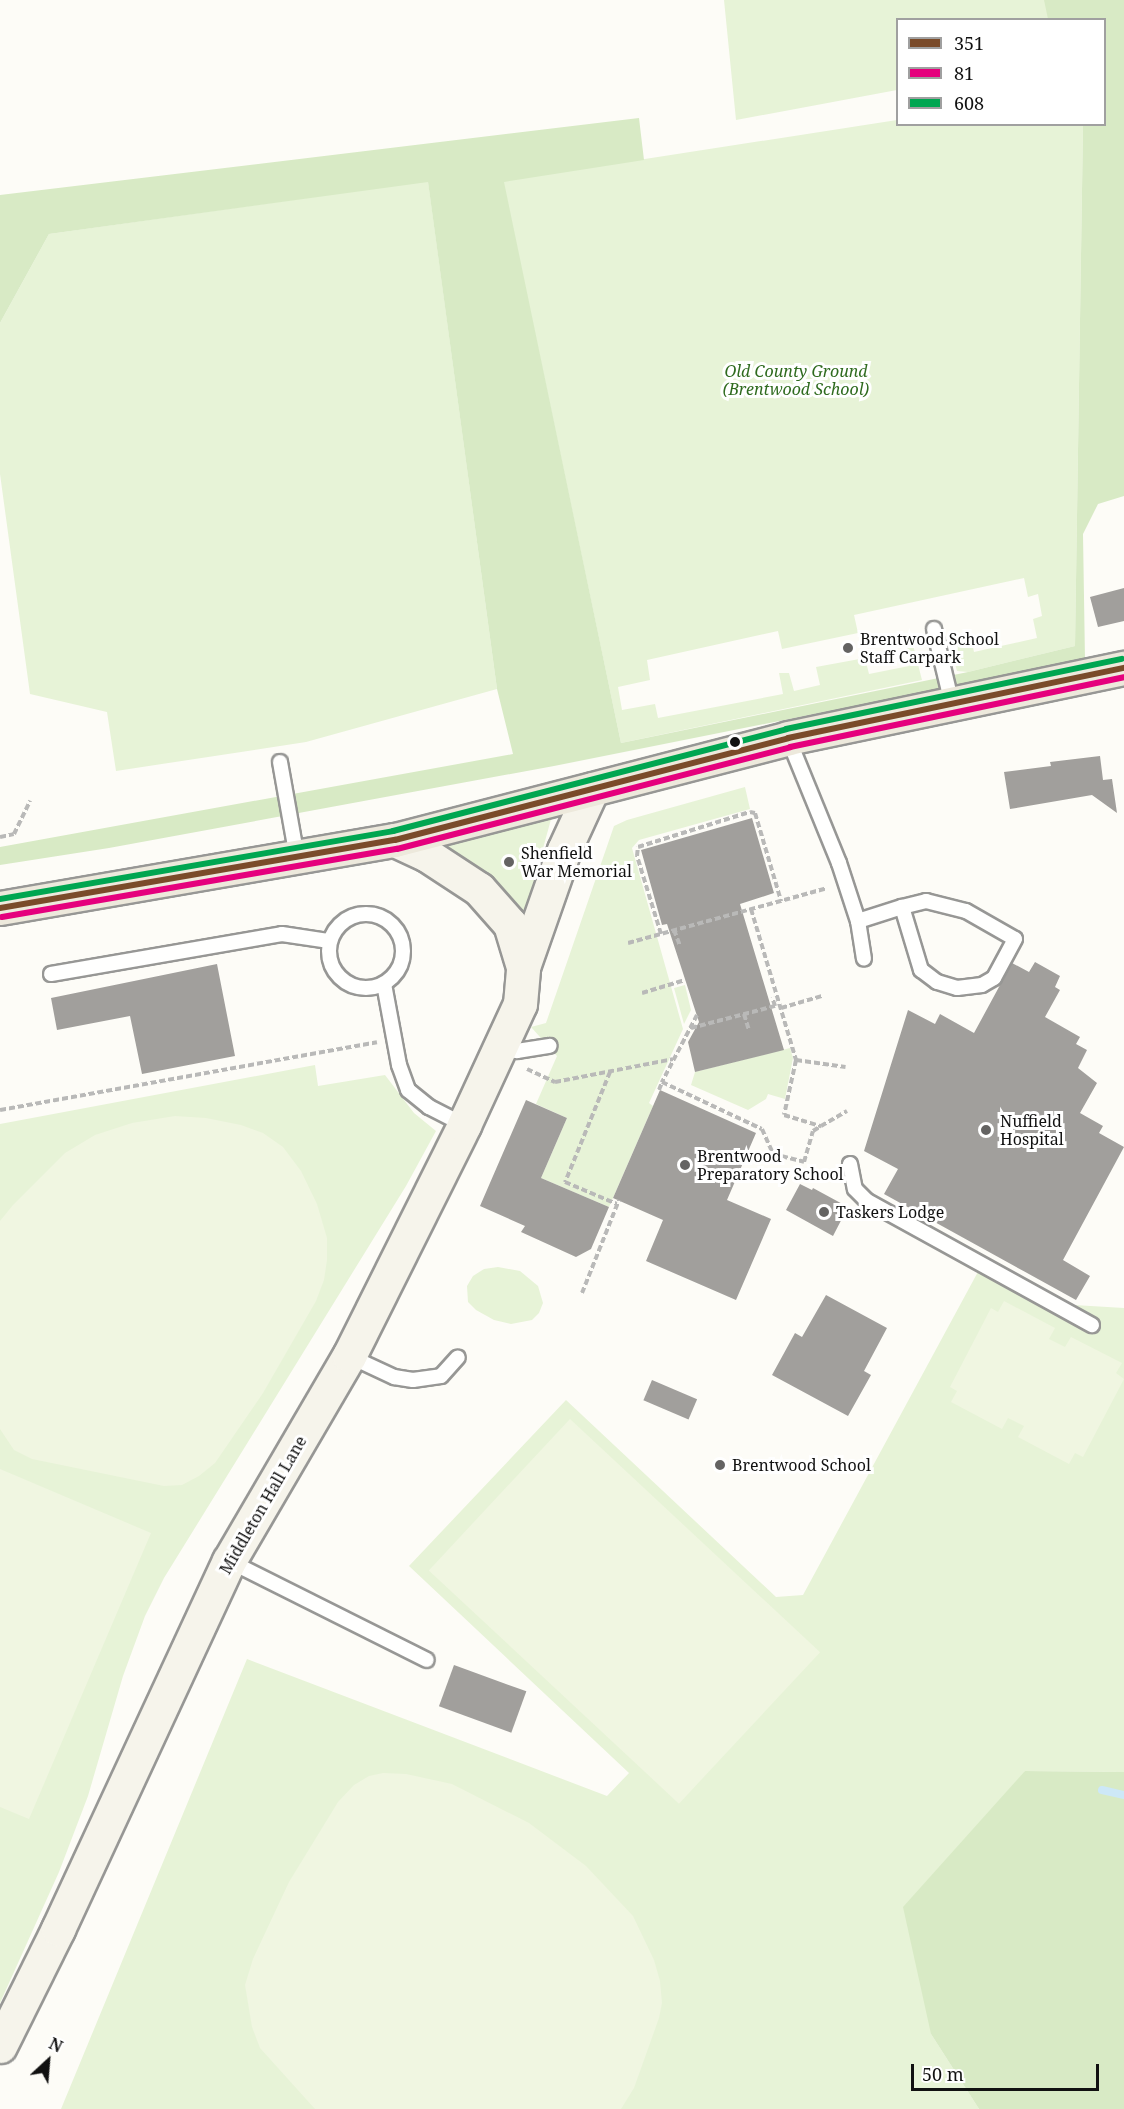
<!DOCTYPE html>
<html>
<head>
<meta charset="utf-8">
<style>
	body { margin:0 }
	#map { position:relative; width:1124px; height:2109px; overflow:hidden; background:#fdfcf7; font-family:"Noto Serif",serif }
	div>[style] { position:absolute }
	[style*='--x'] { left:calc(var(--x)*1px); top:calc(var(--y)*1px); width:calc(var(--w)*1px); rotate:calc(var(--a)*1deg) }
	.green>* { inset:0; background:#e7f3d7 }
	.forest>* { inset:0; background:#d8eac5 }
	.pitch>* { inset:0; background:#f0f6e1; transform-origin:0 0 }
	.stream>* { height:8px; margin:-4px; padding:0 4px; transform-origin:4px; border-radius:4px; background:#cde8f7 }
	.building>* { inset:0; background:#a19f9c; transform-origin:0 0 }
	.path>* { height:4px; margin-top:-2px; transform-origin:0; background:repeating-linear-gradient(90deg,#b9b9b8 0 6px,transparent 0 9px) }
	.roads { filter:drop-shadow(2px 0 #979795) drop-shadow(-2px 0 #979795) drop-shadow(0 2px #979795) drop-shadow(0 -2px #979795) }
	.lane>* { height:14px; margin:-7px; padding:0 7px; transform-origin:7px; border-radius:7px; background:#fffffe }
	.lane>.ring { margin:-7px; padding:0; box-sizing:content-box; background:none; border:14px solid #fffffe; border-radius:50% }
	.secondary>* { height:33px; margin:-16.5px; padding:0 16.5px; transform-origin:16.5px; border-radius:16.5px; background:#f6f4eb }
	.primary>* { height:33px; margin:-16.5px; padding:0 16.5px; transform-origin:16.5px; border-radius:16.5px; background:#ede9dc }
	.bus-1>* { height:6px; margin:-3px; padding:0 3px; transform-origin:3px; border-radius:3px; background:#7a4b2a }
	.bus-2>* { height:6px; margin:-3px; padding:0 3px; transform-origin:3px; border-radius:3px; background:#e5007d }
	.bus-3>* { height:6px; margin:-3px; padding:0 3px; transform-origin:3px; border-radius:3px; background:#00a651 }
	.dots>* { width:16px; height:16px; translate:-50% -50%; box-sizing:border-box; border:3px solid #fff; border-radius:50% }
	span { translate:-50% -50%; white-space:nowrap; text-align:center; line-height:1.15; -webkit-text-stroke:6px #fff; paint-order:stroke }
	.park-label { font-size:16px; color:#2f6b1f; font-style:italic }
	.poi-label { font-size:16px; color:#111 }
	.left { translate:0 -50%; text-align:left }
	.street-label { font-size:16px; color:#111 }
	.legend { position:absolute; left:896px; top:18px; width:210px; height:108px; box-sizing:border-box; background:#fff; border:2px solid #a0a0a0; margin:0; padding:8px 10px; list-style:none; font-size:18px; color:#111 }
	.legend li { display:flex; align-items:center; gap:12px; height:30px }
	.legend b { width:30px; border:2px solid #a0a0a0 }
	.north { position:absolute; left:18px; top:2031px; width:60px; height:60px; -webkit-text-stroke:4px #fff; paint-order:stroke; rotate:26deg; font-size:16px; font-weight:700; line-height:24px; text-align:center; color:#111 }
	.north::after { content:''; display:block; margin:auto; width:21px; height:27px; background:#111; clip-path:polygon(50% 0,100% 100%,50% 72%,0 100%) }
	.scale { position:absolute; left:911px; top:2064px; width:188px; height:27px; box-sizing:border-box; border:3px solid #111; border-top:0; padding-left:8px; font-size:18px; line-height:21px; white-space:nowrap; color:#111; -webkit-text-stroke:4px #fff; paint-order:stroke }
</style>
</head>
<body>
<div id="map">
	<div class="green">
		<i style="clip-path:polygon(724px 0,1124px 0,1104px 20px,898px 20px,897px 90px,736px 120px)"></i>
		<i style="clip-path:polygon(897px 120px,898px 124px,1083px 125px,1075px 646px,968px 672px,957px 671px,950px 646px,951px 639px,970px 634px,974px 652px,1037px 638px,1033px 619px,1042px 616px,1038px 594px,1028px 597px,1024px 578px,854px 615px,858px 633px,782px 649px,778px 631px,647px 660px,650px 680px,618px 687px,622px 710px,655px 704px,658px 718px,783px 694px,779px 673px,789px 673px,794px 691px,820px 685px,816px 667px,865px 658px,869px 674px,909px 666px,907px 647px,913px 645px,922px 680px,621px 743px,503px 181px)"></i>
		<i style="clip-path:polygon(428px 181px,497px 689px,306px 742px,116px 771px,107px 712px,30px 694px,0 474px,0 323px,49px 234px)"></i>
		<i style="clip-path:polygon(745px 787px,750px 809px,639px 840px,632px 848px,683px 1029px,649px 1103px,653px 1106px,609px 1207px,541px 1178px,567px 1118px,536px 1104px,557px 1056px,531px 1027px,546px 1023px,614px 826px,627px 820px)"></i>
		<i style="clip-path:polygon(553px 812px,525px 914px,488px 875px,440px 843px)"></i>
		<i style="clip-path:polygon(685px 985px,691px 1010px,684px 1024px,674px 988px)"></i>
		<i style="clip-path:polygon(790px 1048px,793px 1058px,785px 1099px,768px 1094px,766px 1099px,748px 1110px,691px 1085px,695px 1072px)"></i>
		<i style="clip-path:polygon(315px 1065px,318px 1086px,385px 1075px,414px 1113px,436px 1131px,406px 1186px,164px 1578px,145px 1616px,123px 1676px,88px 1796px,59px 1872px,0 2003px,0 1124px)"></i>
		<i style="clip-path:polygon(986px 1257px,1074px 1305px,1124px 1308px,1124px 1772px,1025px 1771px,931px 2034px,979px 2109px,61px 2109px,247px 1659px,607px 1796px,629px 1773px,409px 1566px,566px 1400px,776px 1597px,803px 1595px)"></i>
		<i style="clip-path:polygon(498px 1267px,520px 1271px,538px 1286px,543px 1303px,539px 1313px,532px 1320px,511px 1324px,494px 1320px,476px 1310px,468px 1302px,467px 1286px,473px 1276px,484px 1269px)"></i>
	</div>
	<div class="forest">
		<i style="clip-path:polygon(1044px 0,1124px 0,1124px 496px,1098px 504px,1083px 534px,1085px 660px,554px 766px,109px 848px,0 865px,0 847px,513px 754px,497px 689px,428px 182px,49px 234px,0 323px,0 195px,639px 118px,644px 160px,504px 182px,621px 743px,968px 672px,1075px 646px,1083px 125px,1104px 124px,1104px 20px,1048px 19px)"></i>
		<i style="clip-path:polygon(1025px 1771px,1124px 1772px,1124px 2109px,979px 2109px,931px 2034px,903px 1907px)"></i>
	</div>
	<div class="pitch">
		<i style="clip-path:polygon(175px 1116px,206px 1118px,241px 1125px,263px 1133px,283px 1147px,301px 1171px,317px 1204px,327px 1238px,327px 1260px,324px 1280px,316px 1301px,263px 1393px,215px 1463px,199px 1476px,182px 1485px,164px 1486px,32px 1459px,14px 1450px,0 1429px,0 1221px,13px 1205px,65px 1153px,95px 1135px,132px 1123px)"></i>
		<i style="clip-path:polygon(1004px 1301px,1055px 1328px,1049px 1339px,1065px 1347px,1071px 1337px,1122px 1363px,1116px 1373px,1124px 1379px,1083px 1457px,1075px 1453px,1069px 1464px,1018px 1437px,1024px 1426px,1008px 1418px,1002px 1429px,951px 1402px,957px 1391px,950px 1387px,991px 1308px,998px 1312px)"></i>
		<i style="left:570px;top:1419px;width:342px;height:207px;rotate:43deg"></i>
		<i style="clip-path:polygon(0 1469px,151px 1533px,29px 1819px,0 1807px)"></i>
		<i style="clip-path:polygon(383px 1773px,406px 1774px,452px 1784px,529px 1823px,586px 1866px,633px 1916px,654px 1960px,660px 1981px,662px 2003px,659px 2018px,634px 2088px,621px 2109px,315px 2109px,260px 2048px,252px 2027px,245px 1985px,253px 1959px,289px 1882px,338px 1802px,354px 1785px,369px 1776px)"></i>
	</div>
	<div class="stream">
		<i style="--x:1102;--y:1790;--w:23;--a:13"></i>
	</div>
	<div class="building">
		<i style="clip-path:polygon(1124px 588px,1124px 621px,1098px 627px,1090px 597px)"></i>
		<i style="clip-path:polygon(1100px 756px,1103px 780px,1112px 779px,1117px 813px,1092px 795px,1010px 809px,1004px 772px,1051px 766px,1050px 762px)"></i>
		<i style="clip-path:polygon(752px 818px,774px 893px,740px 904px,784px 1050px,695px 1072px,688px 1042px,699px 1022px,667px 924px,662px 925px,641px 850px)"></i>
		<i style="clip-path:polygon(1035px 962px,1060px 976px,1055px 987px,1060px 990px,1045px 1017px,1080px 1037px,1076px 1044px,1087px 1050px,1078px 1068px,1097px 1083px,1080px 1113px,1103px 1126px,1099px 1133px,1124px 1147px,1063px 1260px,1090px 1276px,1076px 1300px,884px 1194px,898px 1169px,864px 1151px,908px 1010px,935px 1024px,940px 1014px,974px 1033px,1012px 963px,1029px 972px)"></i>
		<i style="clip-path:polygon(217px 964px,235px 1056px,142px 1074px,130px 1016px,57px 1030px,51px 998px)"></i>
		<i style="clip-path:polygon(660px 1090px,756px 1133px,727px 1200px,771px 1219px,736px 1300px,646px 1261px,663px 1220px,613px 1198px)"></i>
		<i style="clip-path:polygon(526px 1100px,567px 1118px,541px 1178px,609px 1207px,591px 1249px,576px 1257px,521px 1232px,525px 1226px,480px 1206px)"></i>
		<i style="clip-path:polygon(800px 1184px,812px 1190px,813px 1188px,848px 1207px,833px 1236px,786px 1210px)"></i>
		<i style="clip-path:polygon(826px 1295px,887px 1328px,864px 1371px,871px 1375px,848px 1416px,772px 1375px,795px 1333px,802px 1337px)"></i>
		<i style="left:652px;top:1380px;width:49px;height:22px;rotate:23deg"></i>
		<i style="left:454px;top:1665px;width:77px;height:44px;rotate:20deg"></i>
	</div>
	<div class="path">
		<i style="--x:0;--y:837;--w:14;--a:-12"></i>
		<i style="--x:14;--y:834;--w:37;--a:-64"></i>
		<i style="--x:751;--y:909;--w:158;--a:73.4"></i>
		<i style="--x:796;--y:1060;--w:56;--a:102.3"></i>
		<i style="--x:784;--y:1115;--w:39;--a:17"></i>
		<i style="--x:821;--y:1126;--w:30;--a:-30"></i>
		<i style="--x:674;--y:930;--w:17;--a:69"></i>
		<i style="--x:661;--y:934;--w:82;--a:-107.1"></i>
		<i style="--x:637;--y:856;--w:9;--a:-84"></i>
		<i style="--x:638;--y:847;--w:117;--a:-17.4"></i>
		<i style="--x:750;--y:812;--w:5;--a:11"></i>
		<i style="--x:755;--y:813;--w:92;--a:73.5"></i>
		<i style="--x:628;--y:943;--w:206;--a:-15.4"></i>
		<i style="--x:642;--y:993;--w:45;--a:-16.8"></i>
		<i style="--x:781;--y:1008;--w:43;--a:-16.3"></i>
		<i style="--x:744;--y:1014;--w:17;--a:73"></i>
		<i style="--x:697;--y:1015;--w:76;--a:117.6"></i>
		<i style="--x:662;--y:1082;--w:110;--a:25.2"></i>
		<i style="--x:762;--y:1129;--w:27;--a:66"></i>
		<i style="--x:773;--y:1154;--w:32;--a:14"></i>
		<i style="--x:804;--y:1162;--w:32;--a:-74"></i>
		<i style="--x:813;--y:1131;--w:9;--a:-32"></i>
		<i style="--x:691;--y:1028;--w:87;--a:-14.7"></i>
		<i style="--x:775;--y:1006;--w:9;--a:-108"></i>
		<i style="--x:796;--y:1060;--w:50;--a:8"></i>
		<i style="--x:527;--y:1069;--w:31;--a:25"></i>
		<i style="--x:555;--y:1082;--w:120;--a:-11"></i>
		<i style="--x:610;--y:1072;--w:119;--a:112.2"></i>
		<i style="--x:565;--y:1182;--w:56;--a:22.9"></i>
		<i style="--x:659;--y:1090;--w:9;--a:-69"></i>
		<i style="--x:0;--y:1110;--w:383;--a:-10.2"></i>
		<i style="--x:582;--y:1293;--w:100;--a:-68.3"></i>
	</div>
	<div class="roads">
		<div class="lane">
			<i style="--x:934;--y:629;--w:77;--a:76.5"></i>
			<i style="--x:788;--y:738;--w:135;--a:67.8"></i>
			<i style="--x:839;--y:863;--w:61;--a:71.9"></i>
			<i style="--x:858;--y:921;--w:38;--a:81"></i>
			<i style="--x:280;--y:762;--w:97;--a:79.9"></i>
			<i class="ring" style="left:329px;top:914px;width:60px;height:60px"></i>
			<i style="--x:858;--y:921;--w:46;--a:-17.7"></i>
			<i style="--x:902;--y:907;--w:25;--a:-14"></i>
			<i style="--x:926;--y:901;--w:41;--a:14"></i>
			<i style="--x:966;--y:911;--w:56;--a:29.7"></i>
			<i style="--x:1015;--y:939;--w:44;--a:118.3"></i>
			<i style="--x:994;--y:978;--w:14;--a:150"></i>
			<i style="--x:982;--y:985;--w:25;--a:173"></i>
			<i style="--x:957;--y:988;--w:21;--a:-163"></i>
			<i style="--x:937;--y:982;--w:20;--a:-143"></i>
			<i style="--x:921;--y:970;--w:66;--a:-106.8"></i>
			<i style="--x:51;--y:974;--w:234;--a:-9.8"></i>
			<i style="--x:282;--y:934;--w:48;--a:8.5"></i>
			<i style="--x:384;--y:984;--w:82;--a:79.5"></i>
			<i style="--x:399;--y:1065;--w:27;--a:70"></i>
			<i style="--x:408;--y:1090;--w:27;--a:39"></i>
			<i style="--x:429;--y:1107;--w:39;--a:27"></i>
			<i style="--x:501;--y:1043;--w:18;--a:27"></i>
			<i style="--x:517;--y:1051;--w:33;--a:-9"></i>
			<i style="--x:850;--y:1164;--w:25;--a:79"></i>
			<i style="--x:855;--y:1189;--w:17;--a:45"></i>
			<i style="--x:867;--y:1201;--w:257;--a:28.9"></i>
			<i style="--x:349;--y:1356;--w:50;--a:25"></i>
			<i style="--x:394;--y:1377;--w:19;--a:9"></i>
			<i style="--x:413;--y:1380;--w:28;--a:-8"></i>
			<i style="--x:441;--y:1376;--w:25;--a:-48"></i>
			<i style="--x:229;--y:1561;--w:221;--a:26.6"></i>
		</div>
		<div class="secondary">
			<i style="--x:395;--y:840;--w:35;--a:25"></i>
			<i style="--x:427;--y:855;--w:62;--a:33.2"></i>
			<i style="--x:479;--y:889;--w:47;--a:48.5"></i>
			<i style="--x:510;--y:924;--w:45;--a:73.2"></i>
			<i style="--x:0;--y:2046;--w:131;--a:-63.6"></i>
			<i style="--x:58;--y:1929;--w:406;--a:-65.1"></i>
			<i style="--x:229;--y:1561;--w:238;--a:-59.7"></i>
			<i style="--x:349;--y:1356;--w:258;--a:-63.5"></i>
			<i style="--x:464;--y:1125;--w:133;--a:-65.2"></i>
			<i style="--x:520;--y:1004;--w:37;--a:-85"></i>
			<i style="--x:523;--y:967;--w:124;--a:-70.7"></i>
			<i style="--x:564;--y:850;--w:67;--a:-65.3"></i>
		</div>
		<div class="primary">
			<i style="--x:0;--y:908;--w:401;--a:-9.8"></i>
			<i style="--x:395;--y:840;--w:406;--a:-14.5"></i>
			<i style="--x:788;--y:738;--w:343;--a:-11.8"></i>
		</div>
	</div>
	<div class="bus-1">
		<i style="--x:0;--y:908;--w:401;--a:-9.8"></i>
		<i style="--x:395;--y:840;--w:406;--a:-14.5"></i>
		<i style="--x:788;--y:738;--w:343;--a:-11.8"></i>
	</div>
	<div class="bus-2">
		<i style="--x:2;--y:917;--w:401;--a:-9.8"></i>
		<i style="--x:397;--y:849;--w:406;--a:-14.5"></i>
		<i style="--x:790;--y:747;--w:341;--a:-11.8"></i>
	</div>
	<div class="bus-3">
		<i style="--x:0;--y:899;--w:399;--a:-9.8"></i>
		<i style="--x:393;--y:831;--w:406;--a:-14.5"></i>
		<i style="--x:786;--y:729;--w:343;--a:-11.8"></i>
	</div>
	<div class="dots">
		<i style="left:848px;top:648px;background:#646362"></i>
		<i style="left:735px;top:742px;background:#111"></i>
		<i style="left:509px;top:862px;background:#646362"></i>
		<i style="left:986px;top:1130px;background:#646362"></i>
		<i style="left:685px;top:1165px;background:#646362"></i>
		<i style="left:824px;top:1212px;background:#646362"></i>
		<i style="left:720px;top:1465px;background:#646362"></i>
	</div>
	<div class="park-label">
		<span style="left:796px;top:380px">Old County Ground<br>(Brentwood School)</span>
	</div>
	<div class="poi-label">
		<span class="left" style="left:860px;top:648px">Brentwood School<br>Staff Carpark</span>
		<span class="left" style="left:521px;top:862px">Shenfield<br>War Memorial</span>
		<span class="left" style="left:1000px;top:1130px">Nuffield<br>Hospital</span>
		<span class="left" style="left:697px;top:1165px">Brentwood<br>Preparatory School</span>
		<span class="left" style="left:836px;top:1212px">Taskers Lodge</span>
		<span class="left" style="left:732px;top:1465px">Brentwood School</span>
	</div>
	<div class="street-label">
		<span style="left:263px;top:1505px;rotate:-60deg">Middleton Hall Lane</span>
	</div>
	<ul class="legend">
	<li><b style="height:8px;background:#7a4b2a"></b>351</li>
	<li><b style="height:8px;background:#e5007d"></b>81</li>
	<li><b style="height:8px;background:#00a651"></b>608</li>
	</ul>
	<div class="north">N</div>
	<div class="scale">50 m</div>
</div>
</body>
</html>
